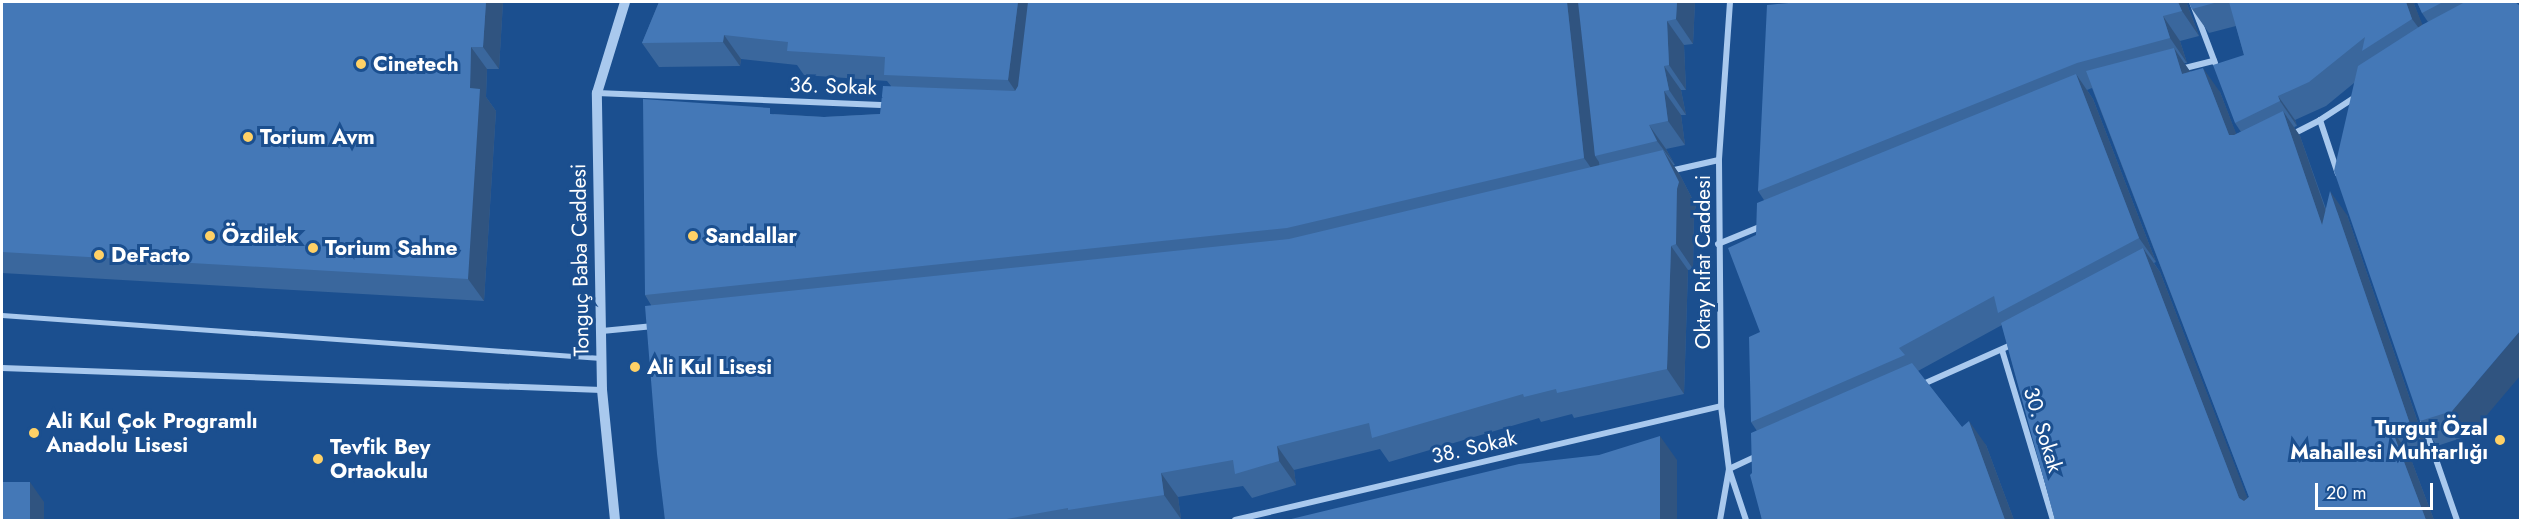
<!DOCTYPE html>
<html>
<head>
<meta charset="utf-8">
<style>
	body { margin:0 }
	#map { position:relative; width:2522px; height:522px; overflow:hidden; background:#1b4f8f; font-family:Jost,sans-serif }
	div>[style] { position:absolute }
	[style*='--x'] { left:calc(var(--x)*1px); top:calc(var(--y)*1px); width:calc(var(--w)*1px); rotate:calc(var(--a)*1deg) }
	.service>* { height:4.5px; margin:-2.25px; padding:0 2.25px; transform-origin:2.25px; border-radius:2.25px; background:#a9c9ee }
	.minor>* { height:6px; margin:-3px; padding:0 3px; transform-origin:3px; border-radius:3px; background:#a9c9ee }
	.tertiary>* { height:10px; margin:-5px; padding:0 5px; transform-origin:5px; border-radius:5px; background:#a9c9ee }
	.wall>* { inset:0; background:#3a679d }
	.shaded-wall>* { inset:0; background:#305480 }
	.building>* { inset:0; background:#4478b7; transform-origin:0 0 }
	.dots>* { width:16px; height:16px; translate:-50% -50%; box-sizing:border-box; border:3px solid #1b4f8f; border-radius:50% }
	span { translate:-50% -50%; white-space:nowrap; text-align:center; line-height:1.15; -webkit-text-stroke:6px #1b4f8f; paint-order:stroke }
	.poi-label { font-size:21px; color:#fff; font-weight:700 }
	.left { translate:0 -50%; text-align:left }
	.right { translate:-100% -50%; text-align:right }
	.street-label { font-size:21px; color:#fff }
	.frame { position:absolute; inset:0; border:3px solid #fff; pointer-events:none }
	.scale { position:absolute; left:2315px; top:483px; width:118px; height:27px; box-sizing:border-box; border:3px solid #fff; border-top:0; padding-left:8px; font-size:18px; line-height:21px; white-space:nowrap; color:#fff; -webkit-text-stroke:4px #1b4f8f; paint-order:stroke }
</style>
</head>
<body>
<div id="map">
	<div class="service">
		<i style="--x:2;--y:315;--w:600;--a:4.11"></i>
	</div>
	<div class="minor">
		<i style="--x:1730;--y:2;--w:158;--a:94"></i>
		<i style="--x:1719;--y:160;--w:246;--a:89.5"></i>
		<i style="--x:1721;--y:406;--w:64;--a:82.8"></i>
		<i style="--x:1729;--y:469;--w:54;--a:71.6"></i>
		<i style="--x:2192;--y:2;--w:65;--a:69.3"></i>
		<i style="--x:2181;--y:69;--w:34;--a:-14"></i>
		<i style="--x:597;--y:93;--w:290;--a:2.4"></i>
		<i style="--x:2320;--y:120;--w:57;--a:71.6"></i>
		<i style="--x:2291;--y:135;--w:33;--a:-27"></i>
		<i style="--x:2320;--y:120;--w:44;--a:-33"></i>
		<i style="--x:1670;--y:171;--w:50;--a:-12.7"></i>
		<i style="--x:1718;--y:244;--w:48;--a:-22.2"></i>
		<i style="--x:602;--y:331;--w:52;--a:-5.5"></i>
		<i style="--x:2002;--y:350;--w:177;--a:73.3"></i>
		<i style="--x:2;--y:368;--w:600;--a:2.1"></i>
		<i style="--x:1921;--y:385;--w:101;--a:-24"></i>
		<i style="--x:2423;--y:422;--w:104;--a:70.9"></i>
		<i style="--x:1729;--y:469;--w:31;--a:-25"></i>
		<i style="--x:1235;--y:520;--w:499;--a:-13.2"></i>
		<i style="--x:1720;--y:520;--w:52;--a:-80"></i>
	</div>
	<div class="tertiary">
		<i style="--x:615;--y:520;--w:131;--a:-95.7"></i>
		<i style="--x:602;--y:390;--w:297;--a:-91"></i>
		<i style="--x:597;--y:93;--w:95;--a:-72.9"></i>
	</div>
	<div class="wall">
		<i style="clip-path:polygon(2px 2px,503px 2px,499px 69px,487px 69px,486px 97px,496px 111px,484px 301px,2px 273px)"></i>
		<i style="clip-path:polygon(659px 2px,1695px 2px,1693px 44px,1684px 45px,1686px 90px,1681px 90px,1686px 115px,1681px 115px,1685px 145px,1666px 149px,1675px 165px,1673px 165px,1680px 175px,1696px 206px,1694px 213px,1693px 269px,1688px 270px,1684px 394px,1574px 418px,1572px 414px,1541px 422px,1539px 418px,1389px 462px,1380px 449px,1294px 470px,1296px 485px,1252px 498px,1243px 486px,1178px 497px,1181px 519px,1172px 520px,665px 520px,651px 305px,645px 295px,774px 114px,824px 117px,880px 114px,891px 86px,887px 81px,804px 75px,797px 65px,741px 59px,740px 66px,659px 67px,642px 43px)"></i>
		<i style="clip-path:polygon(evenodd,1799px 2px,2188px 2px,2187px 4px,2199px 36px,2180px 41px,2187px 63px,2184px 63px,2190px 71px,2220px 92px,2236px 134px,2241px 132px,2235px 123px,2244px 55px,2236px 26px,2209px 33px,2192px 9px,2189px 2px,2415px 2px,2414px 4px,2422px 25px,2428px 22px,2422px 13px,2417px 2px,2515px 2px,2470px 435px,2437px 446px,2420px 421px,2354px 83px,2326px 106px,2295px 120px,2297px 126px,2294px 127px,2300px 136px,2326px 209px,2347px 215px,2427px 449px,2409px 454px,2434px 520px,2055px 520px,2002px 325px,1918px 371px,1962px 427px,1986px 445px,2014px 520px,1762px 520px,1752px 473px,1757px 431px,1751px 422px,1760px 332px,1756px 235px,1764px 200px,1758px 191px,1799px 2px,2092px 88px,2249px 497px,2247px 498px,2160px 272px,2154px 263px,2156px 262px,2093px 99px,2087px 90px,2092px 88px)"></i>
	</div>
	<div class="shaded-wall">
		<i style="clip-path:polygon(486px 2px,503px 2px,499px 69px,483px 47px)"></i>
		<i style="clip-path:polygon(1018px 2px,1038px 2px,1025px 105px,1008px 80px)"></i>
		<i style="clip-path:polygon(1567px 2px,1583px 2px,1595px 156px,1599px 162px,1601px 182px,1584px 158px)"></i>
		<i style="clip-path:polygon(1677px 2px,1695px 2px,1693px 44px,1676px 19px)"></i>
		<i style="clip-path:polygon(2178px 2px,2188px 2px,2187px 4px,2199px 36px,2182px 11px)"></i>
		<i style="clip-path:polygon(2406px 2px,2415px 2px,2414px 4px,2430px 43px,2412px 19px)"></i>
		<i style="clip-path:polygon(2163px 16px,2180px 41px,2187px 63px,2170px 38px)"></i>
		<i style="clip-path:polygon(1667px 21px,1684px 45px,1686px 90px,1669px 65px)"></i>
		<i style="clip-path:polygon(724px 35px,741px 59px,740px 66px,723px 42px)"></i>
		<i style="clip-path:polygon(471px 47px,487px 69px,486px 97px,496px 111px,484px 301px,468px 279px,470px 88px)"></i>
		<i style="clip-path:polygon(2174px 48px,2191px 73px,2182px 74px)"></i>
		<i style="clip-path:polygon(1664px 66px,1681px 90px,1686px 115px,1669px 90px)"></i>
		<i style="clip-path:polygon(2203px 68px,2220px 92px,2246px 159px,2229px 135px)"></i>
		<i style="clip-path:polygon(2076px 74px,2093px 99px,2156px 262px,2139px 238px)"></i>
		<i style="clip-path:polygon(1664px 91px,1681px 115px,1685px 145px,1668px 121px)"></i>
		<i style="clip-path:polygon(2278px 96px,2295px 120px,2297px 126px,2280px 101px)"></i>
		<i style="clip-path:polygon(2283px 111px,2300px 136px,2339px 249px,2322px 225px)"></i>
		<i style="clip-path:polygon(1649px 125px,1666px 149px,1675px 165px,1657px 141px)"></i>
		<i style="clip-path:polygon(1663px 150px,1680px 175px,1696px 206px,1694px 213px,1693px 269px,1676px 244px)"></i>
		<i style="clip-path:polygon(2330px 191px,2347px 215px,2427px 449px,2410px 424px)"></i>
		<i style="clip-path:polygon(1671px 246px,1688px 270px,1684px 394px,1667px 369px)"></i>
		<i style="clip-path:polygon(2143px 248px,2160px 272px,2256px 520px,2239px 498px)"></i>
		<i style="clip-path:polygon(2520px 331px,2520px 376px,2470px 435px,2452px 411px)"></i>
		<i style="clip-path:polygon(1969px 421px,1986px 445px,2014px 520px,2005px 520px)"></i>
		<i style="clip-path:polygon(2392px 430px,2409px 454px,2434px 520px,2426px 520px)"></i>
		<i style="clip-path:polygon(1660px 436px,1677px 460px,1677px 520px,1660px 520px)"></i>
		<i style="clip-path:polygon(1277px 446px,1294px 470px,1296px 485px,1279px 461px)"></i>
		<i style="clip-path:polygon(1161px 473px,1178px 497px,1181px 519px,1164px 495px)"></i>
		<i style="clip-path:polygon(30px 482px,44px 502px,44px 520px,30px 520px)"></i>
	</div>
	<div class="building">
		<i style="clip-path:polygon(2px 2px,486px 2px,483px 47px,471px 47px,470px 88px,480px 89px,468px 279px,2px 252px)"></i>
		<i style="clip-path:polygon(659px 2px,1018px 2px,1008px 80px,884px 75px,885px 57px,787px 51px,788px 42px,724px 35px,723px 42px,642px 43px)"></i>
		<i style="clip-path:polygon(1028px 2px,1567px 2px,1584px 158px,1287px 228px,645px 295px,643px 99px,770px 108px,770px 114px,824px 117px,880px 114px,883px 86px,1015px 91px,1018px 86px)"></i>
		<i style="clip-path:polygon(1578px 2px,1677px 2px,1676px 19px,1667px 21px,1669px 65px,1664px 66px,1669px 90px,1664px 91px,1668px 121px,1649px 125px,1657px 141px,1595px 156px)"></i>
		<i style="clip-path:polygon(1799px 2px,2178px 2px,2182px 11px,2163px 16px,2170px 38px,2077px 63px,1758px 191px,1767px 5px)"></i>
		<i style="clip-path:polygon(2189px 2px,2218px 2px,2192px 9px)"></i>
		<i style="clip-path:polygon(2229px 2px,2406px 2px,2412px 19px,2362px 51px,2365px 37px,2309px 82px,2278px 96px,2280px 101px,2235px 123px,2213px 65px,2244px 55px)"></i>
		<i style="clip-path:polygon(2417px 2px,2443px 2px,2422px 13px)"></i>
		<i style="clip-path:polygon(2465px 2px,2515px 2px,2520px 6px,2520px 331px,2452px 411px,2420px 421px,2334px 171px,2358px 66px,2422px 25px)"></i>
		<i style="clip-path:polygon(2174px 48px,2182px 74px,2203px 68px,2229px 135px,2234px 135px,2283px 111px,2322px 225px,2330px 191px,2410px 424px,2392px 430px,2426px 520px,2055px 520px,2001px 323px,2143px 248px,2239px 498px,2244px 501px,2249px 497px,2086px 71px)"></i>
		<i style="clip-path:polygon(2076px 74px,2139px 238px,1998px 313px,1994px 296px,1899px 348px,1905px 355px,1751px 422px,1749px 337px,1760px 332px,1728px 248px,1756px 235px,1757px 203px)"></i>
		<i style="clip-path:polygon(1663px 150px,1679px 182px,1677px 189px,1676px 244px,1671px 246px,1667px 369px,1557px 393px,1556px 389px,1524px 397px,1523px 394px,1372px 438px,1369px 423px,1277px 446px,1279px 461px,1235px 474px,1233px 460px,1161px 473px,1164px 495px,1068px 510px,1068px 508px,1001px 520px,665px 520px,657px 454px,645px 306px,1289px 239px)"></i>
		<i style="clip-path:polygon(1912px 363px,1962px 427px,1969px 421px,2005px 520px,1762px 520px,1750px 475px,1752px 473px,1751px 433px)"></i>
		<i style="clip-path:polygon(1660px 436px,1660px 520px,1287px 520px,1519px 464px,1599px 455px)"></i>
		<i style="left:2px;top:482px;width:28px;height:38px"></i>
	</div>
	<div class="dots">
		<i style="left:361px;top:64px;background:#ffd166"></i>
		<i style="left:248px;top:137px;background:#ffd166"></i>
		<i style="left:210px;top:236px;background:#ffd166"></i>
		<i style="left:693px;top:236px;background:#ffd166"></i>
		<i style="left:313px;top:248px;background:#ffd166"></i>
		<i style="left:99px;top:255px;background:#ffd166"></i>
		<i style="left:635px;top:367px;background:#ffd166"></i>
		<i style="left:34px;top:433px;background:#ffd166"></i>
		<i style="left:2500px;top:440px;background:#ffd166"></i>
		<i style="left:318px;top:459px;background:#ffd166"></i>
	</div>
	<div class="poi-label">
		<span class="left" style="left:373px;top:64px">Cinetech</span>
		<span class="left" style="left:260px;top:137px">Torium Avm</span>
		<span class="left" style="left:222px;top:236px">Özdilek</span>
		<span class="left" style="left:705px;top:236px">Sandallar</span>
		<span class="left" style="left:325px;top:248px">Torium Sahne</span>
		<span class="left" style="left:111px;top:255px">DeFacto</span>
		<span class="left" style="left:647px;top:367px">Ali Kul Lisesi</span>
		<span class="left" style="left:46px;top:433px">Ali Kul Çok Programlı<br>Anadolu Lisesi</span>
		<span class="right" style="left:2488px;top:440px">Turgut Özal<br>Mahallesi Muhtarlığı</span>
		<span class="left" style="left:330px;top:459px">Tevfik Bey<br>Ortaokulu</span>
	</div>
	<div class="street-label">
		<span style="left:833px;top:86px;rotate:2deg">36. Sokak</span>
		<span style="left:580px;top:260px;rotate:-91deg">Tonguç Baba Caddesi</span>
		<span style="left:1703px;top:262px;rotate:-90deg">Oktay Rıfat Caddesi</span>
		<span style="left:2043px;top:430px;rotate:73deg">30. Sokak</span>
		<span style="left:1474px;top:447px;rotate:-13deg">38. Sokak</span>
	</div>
	<div class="frame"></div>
	<div class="scale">20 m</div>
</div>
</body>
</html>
